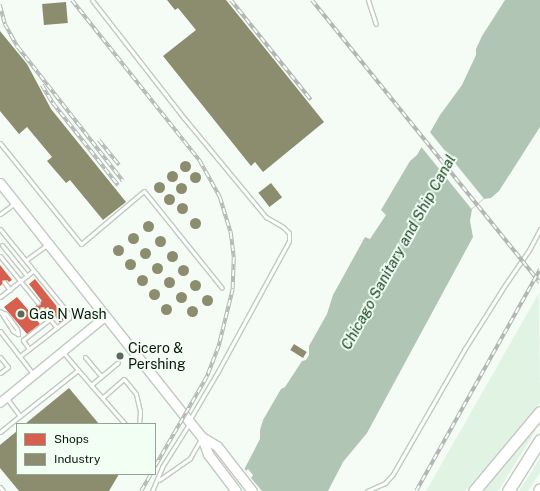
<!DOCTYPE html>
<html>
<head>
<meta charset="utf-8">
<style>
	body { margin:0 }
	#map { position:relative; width:540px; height:491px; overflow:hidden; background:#f5fcf6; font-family:"Public Sans",sans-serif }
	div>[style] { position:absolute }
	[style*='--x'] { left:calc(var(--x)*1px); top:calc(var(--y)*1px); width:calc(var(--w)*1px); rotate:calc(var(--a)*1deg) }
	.green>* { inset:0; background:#e1f3e3 }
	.water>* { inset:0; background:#b0c5b3 }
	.pier>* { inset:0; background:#f5fcf6; transform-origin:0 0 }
	.shops>* { inset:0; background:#d6604d }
	.industry>* { inset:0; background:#8c8c6e; transform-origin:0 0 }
	.round { border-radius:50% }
	.roads { filter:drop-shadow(1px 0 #c1cac2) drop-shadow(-1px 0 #c1cac2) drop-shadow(0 1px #c1cac2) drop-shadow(0 -1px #c1cac2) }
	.lane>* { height:3px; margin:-1.5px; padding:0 1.5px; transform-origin:1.5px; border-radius:1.5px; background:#fefffe }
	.secondary>* { height:8px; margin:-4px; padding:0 4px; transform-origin:4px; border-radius:4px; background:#fefffe }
	.primary>* { height:9px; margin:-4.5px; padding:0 4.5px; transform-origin:4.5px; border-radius:4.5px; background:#fefffe }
	.highway>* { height:11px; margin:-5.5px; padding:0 5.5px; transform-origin:5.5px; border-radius:5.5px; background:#fefffe }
	.rail>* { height:3.5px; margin-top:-1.75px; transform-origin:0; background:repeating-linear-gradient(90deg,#f2fff3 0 6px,#b4b6b5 0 12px); box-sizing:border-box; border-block:1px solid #b4b6b5 }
	.dots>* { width:11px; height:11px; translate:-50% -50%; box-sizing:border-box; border:2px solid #f2fff3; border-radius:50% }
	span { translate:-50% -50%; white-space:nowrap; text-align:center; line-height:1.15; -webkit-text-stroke:4px #f2fff3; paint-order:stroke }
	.poi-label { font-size:14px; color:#0b160d }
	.left { translate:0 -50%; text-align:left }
	.water-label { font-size:15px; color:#1d4625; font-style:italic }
	.legend { position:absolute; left:16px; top:423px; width:140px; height:52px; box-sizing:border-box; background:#f2fff3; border:1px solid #96a297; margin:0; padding:5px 7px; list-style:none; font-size:12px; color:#0b160d }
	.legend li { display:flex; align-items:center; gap:8px; height:20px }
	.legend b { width:20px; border:1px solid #96a297 }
</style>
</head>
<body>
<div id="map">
	<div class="green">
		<i style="clip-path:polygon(539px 293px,540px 403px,518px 432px,465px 491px,426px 491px)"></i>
		<i style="clip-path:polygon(533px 429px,536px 430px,498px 491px,479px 491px)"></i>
		<i style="clip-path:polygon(540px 458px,540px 473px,535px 480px,528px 491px,519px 491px)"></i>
	</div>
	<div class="water">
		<i style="clip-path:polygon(505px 0,540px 0,540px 127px,499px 191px,491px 198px,484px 199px,472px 209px,470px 221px,473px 237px,367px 433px,343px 462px,328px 491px,233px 491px,260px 439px,260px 430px,263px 420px,281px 389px,285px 387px,302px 361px,306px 360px,309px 355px,309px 346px,327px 314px,333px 295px,365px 237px,370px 239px,386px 215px,381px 210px,410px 161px,417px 155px,440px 115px,462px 85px,476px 55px,476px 49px,482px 36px)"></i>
	</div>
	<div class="pier">
		<i style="left:429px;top:131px;width:87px;height:16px;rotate:51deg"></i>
		<i style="clip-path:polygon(244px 468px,246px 471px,248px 469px,253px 475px,251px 478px,262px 491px,231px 491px)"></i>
	</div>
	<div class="shops">
		<i style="clip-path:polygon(0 265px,12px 280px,9px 282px,7px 280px,0 286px)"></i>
		<i style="clip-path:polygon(35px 279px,66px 318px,60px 323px,48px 307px,34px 317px,40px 324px,27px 334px,4px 307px,17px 297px,29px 311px,42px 301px,29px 284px)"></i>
	</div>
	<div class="industry">
		<i style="clip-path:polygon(167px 0,226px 0,324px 122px,263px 172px,255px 162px,251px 166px,163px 56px,196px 30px,178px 8px,175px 10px)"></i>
		<i style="left:66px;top:2px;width:21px;height:24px;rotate:85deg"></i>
		<i style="clip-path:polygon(0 31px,27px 64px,51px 109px,126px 202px,103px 220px,70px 180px,66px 183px,47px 161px,52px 157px,27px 127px,19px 134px,0 111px)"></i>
		<i class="round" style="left:179.5px;top:160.5px;width:11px;height:11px"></i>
		<i class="round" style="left:166.5px;top:170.5px;width:11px;height:11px"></i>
		<i class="round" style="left:189.5px;top:171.5px;width:11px;height:11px"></i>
		<i class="round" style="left:153.5px;top:181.5px;width:11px;height:11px"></i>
		<i class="round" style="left:175.5px;top:182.5px;width:11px;height:11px"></i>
		<i style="left:271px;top:183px;width:18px;height:16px;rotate:52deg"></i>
		<i class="round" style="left:163.5px;top:193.5px;width:11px;height:11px"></i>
		<i class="round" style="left:176.5px;top:202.5px;width:11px;height:11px"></i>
		<i class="round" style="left:189.5px;top:217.5px;width:11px;height:11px"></i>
		<i class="round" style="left:142.5px;top:220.5px;width:11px;height:11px"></i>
		<i class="round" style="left:127.5px;top:232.5px;width:11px;height:11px"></i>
		<i class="round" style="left:154.5px;top:235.5px;width:11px;height:11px"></i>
		<i class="round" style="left:112.5px;top:244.5px;width:11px;height:11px"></i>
		<i class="round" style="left:139.5px;top:247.5px;width:11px;height:11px"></i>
		<i class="round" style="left:166.5px;top:250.5px;width:11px;height:11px"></i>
		<i class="round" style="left:124.5px;top:258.5px;width:11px;height:11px"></i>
		<i class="round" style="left:151.5px;top:262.5px;width:11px;height:11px"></i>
		<i class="round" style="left:177.5px;top:264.5px;width:11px;height:11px"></i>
		<i class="round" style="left:136.5px;top:274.5px;width:11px;height:11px"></i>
		<i class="round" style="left:163.5px;top:276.5px;width:11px;height:11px"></i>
		<i class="round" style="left:189.5px;top:279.5px;width:11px;height:11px"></i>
		<i class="round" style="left:148.5px;top:288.5px;width:11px;height:11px"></i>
		<i class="round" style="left:175.5px;top:291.5px;width:11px;height:11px"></i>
		<i class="round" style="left:201.5px;top:294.5px;width:11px;height:11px"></i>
		<i class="round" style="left:160.5px;top:303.5px;width:11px;height:11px"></i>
		<i class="round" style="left:186.5px;top:305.5px;width:11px;height:11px"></i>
		<i style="left:294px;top:344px;width:15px;height:7px;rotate:32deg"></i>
		<i style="clip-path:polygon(69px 388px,99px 424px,25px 424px)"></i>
		<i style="clip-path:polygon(17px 431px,17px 474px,119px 474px,109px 491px,19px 491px,0 468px,0 445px)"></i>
	</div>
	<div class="roads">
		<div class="lane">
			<i style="--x:92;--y:0;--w:150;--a:52.1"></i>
			<i style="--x:184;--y:118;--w:129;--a:50.4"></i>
			<i style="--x:266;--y:217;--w:20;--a:30"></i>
			<i style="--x:283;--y:227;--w:8;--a:45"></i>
			<i style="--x:289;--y:233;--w:8;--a:90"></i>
			<i style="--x:289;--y:241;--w:150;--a:118.6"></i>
			<i style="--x:217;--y:373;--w:53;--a:120.4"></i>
			<i style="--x:368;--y:0;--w:25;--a:72"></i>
			<i style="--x:0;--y:143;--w:129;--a:51.3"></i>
			<i style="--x:81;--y:244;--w:82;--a:-40.1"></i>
			<i style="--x:144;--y:191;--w:124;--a:51.2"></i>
			<i style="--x:0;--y:214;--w:19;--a:-36"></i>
			<i style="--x:0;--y:229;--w:109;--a:50.9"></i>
			<i style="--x:69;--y:314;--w:4;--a:90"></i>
			<i style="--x:69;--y:318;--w:62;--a:142.2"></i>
			<i style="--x:2;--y:245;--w:40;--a:51"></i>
			<i style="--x:0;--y:256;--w:60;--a:51"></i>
			<i style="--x:26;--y:260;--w:26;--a:-36"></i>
			<i style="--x:4;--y:282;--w:10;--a:53"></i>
			<i style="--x:0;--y:297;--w:43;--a:-38.5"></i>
			<i style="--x:42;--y:309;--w:24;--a:52"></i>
			<i style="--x:0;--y:311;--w:24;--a:57"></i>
			<i style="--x:13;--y:331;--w:6;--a:31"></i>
			<i style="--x:18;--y:334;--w:5;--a:-101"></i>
			<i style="--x:17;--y:329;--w:19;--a:-126"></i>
			<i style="--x:6;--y:314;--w:5;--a:-158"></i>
			<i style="--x:0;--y:331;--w:56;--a:52.3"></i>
			<i style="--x:29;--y:349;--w:11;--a:-124"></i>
			<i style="--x:23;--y:340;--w:34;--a:-38"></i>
			<i style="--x:0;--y:357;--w:13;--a:51"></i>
			<i style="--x:8;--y:367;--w:10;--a:143"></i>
			<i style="--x:85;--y:357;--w:25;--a:50"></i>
			<i style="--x:78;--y:370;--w:20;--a:49"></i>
			<i style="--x:91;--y:385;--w:35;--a:-40"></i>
			<i style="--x:91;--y:385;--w:52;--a:48.9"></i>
			<i style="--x:102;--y:398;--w:29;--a:-41"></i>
			<i style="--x:124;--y:379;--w:19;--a:51"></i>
			<i style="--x:136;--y:394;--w:17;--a:77"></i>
			<i style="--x:140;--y:411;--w:13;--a:94"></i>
			<i style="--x:20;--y:416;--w:74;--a:-38.4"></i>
			<i style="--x:78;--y:370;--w:23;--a:-130"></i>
			<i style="--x:0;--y:432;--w:26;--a:-39"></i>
			<i style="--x:20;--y:416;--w:21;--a:-127"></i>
			<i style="--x:159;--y:480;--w:38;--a:-35"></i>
			<i style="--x:190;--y:458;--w:20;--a:-60"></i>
			<i style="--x:0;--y:487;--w:5;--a:53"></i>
			<i style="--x:152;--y:491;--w:26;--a:-67"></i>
			<i style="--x:162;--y:467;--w:51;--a:-57.9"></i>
			<i style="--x:367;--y:491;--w:20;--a:-24"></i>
			<i style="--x:385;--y:483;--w:12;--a:-48"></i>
			<i style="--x:393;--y:474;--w:143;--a:-60.2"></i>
			<i style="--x:464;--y:350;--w:77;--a:-57.8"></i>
			<i style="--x:505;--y:285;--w:42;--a:-55.6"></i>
			<i style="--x:529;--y:250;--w:24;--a:-62"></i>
		</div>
		<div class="secondary">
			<i style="--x:0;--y:403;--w:136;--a:-39.3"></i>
		</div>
		<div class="primary">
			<i style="--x:0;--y:183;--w:296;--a:51.6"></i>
			<i style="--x:184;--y:415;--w:28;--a:51"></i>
			<i style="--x:202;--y:437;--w:17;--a:31"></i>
			<i style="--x:217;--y:446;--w:57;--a:52.1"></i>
			<i style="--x:202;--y:437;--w:18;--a:71"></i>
			<i style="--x:208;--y:454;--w:46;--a:52.9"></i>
		</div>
		<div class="highway">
			<i style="--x:474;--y:491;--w:103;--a:-50.1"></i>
			<i style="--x:508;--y:491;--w:60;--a:-57.9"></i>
			<i style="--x:539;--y:491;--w:2;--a:-63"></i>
		</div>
	</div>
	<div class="rail">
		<i style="--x:72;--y:0;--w:206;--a:51.5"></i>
		<i style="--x:200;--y:161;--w:41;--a:60.9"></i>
		<i style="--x:220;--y:197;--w:38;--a:73"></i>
		<i style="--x:231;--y:233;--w:25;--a:83"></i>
		<i style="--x:234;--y:258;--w:31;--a:92"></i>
		<i style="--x:233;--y:289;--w:59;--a:103.8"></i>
		<i style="--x:219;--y:346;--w:33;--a:111"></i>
		<i style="--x:207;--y:377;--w:104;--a:120"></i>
		<i style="--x:231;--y:0;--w:128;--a:51.3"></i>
		<i style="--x:312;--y:0;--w:363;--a:51.1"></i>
		<i style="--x:0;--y:5;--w:20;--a:75"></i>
		<i style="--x:5;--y:24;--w:26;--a:61"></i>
		<i style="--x:18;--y:47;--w:170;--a:51.9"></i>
		<i style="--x:42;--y:85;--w:21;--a:59"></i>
		<i style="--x:53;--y:103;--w:105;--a:51.6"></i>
		<i style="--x:99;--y:140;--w:32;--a:51"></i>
		<i style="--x:141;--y:491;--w:20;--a:-60"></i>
		<i style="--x:416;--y:491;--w:254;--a:-60.8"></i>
	</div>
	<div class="dots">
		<i style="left:21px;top:314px;background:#5d665f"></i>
		<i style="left:120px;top:356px;background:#5d665f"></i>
	</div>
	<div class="poi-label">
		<span class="left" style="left:29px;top:314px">Gas N Wash</span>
		<span class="left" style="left:128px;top:356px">Cicero &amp;<br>Pershing</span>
	</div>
	<div class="water-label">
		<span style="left:398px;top:252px;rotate:-61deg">Chicago Sanitary and Ship Canal</span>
	</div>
	<ul class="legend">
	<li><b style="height:11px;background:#d6604d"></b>Shops</li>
	<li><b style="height:11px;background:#8c8c6e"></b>Industry</li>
	</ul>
</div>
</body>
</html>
